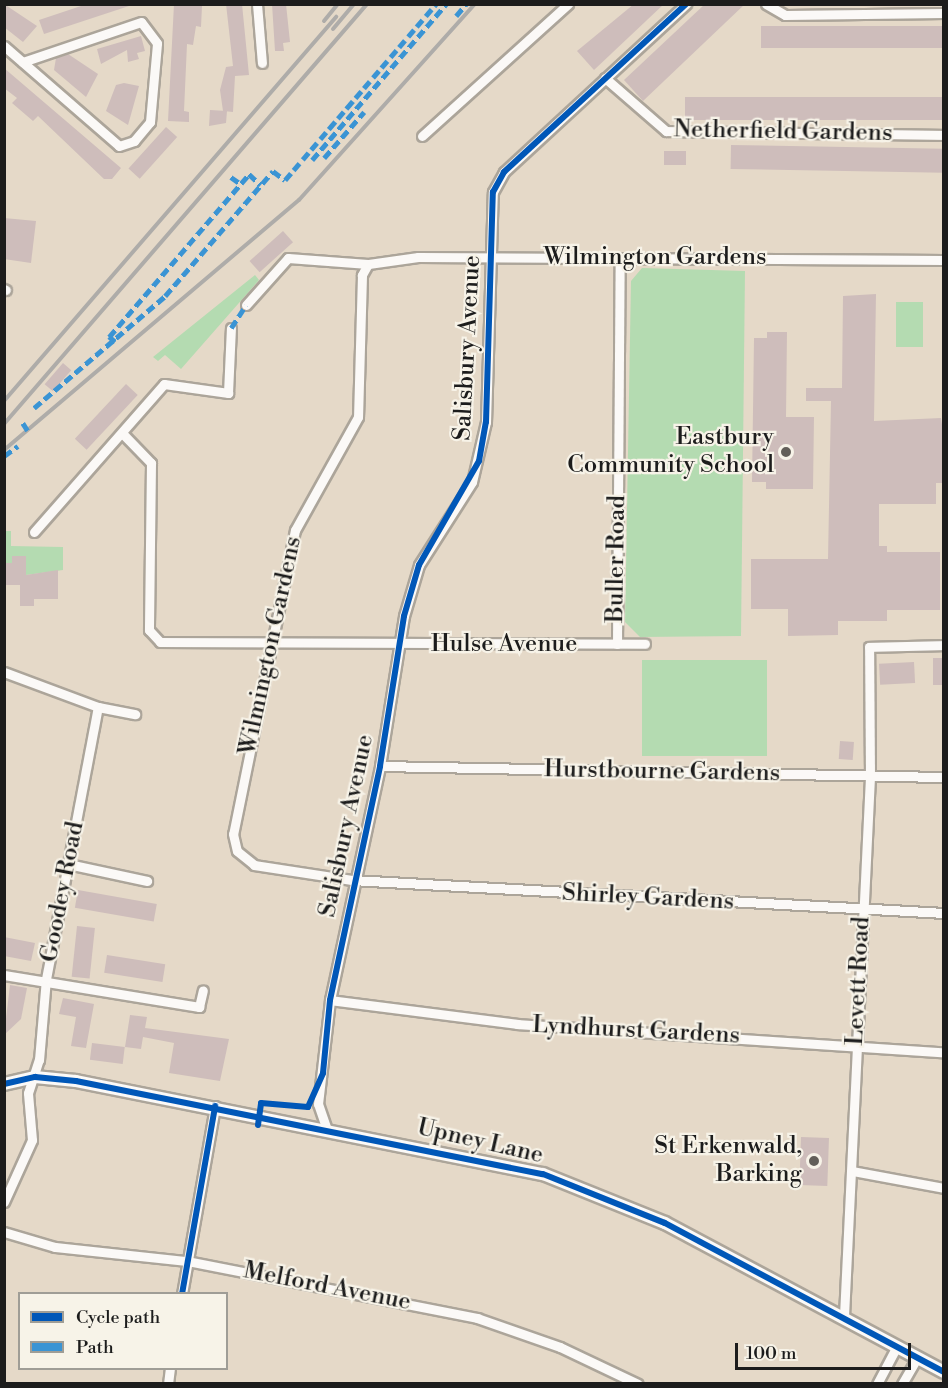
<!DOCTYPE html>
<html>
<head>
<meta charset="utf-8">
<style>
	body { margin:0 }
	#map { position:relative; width:948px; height:1388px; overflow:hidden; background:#e5d9c8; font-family:"Libre Bodoni",serif }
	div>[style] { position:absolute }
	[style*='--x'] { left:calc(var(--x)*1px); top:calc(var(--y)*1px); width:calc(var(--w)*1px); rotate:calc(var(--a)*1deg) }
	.green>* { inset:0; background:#b4dbb1; transform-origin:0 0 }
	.building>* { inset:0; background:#cebdbb; transform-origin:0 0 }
	.roads { filter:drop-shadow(2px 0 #aca59a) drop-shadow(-2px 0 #aca59a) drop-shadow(0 2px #aca59a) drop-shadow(0 -2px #aca59a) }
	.minor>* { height:9px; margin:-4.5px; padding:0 4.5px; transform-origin:4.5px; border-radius:4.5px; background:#fbf9f7 }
	.tertiary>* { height:12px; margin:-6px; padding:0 6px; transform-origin:6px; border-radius:6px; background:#fbf9f7 }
	.rail>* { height:4px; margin:-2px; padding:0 2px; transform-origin:2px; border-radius:2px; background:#aeaca9 }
	.quiet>* { height:4.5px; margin-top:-2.25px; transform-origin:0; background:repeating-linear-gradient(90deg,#3a94d4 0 9px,transparent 0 13.5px) }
	.cycleway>* { height:6px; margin:-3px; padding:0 3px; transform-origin:3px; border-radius:3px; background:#0057b8 }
	.dots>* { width:16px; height:16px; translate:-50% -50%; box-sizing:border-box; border:3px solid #f7f3e8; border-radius:50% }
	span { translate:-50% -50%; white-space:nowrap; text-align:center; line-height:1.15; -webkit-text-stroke:4.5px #f7f3e8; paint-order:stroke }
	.street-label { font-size:24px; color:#1c1c1c }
	.poi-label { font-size:24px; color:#1c1c1c }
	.right { translate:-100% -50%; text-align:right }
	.frame { position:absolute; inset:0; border:6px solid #1c1c1c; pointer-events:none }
	.legend { position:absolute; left:18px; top:1292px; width:210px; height:78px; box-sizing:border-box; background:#f7f3e8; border:2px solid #9f9d96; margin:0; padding:8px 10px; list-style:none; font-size:18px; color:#1c1c1c }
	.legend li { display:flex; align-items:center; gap:12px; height:30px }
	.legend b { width:30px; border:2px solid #9f9d96 }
	.scale { position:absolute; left:735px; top:1343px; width:176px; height:27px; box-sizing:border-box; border:3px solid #1c1c1c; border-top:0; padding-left:8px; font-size:18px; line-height:21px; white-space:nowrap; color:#1c1c1c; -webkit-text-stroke:4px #f7f3e8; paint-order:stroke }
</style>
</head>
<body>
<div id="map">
	<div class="green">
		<i style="clip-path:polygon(642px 268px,745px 271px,741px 636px,640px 637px,625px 622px,631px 281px)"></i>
		<i style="clip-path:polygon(255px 275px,259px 280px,181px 369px,165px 355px,158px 361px,153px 357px)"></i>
		<i style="left:896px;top:302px;width:27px;height:45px"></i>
		<i style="clip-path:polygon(4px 531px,11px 531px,11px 546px,63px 547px,63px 570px,26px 575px,25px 556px,12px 556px,12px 563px,5px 563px)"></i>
		<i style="left:642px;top:660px;width:125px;height:96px"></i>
	</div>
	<div class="building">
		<i style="clip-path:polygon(4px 4px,37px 26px,23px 42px,4px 27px)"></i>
		<i style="clip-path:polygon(87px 4px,129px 6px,44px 34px,39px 20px)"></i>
		<i style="clip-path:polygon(174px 4px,202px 6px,201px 27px,196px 26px,193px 45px,187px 44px,184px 111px,189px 112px,189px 122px,168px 121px)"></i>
		<i style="clip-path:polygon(226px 4px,242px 4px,249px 75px,235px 76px,233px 112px,223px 111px,220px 90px,226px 67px,233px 66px)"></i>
		<i style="clip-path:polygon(272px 4px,286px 4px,290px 42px,283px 43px,284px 51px,275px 51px)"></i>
		<i style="clip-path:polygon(634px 4px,664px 4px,594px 70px,577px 51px)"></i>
		<i style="clip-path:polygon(705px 4px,745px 4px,643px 101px,624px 80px)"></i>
		<i style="left:944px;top:26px;width:22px;height:183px;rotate:90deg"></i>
		<i style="clip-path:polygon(141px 36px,145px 51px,137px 53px,139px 59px,128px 62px,127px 50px,101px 64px,97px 49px)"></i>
		<i style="clip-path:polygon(68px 54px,98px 74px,86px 97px,54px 70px,56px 58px)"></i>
		<i style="clip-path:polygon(4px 68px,121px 168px,112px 179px,104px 179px,38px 116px,33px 121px,12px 103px,17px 98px,4px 88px)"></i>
		<i style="clip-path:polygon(124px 83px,139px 86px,128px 125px,106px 111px,116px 85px)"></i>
		<i style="left:685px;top:97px;width:259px;height:23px"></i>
		<i style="clip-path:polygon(210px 110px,227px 111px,226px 123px,209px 126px)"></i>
		<i style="left:166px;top:127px;width:15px;height:56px;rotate:42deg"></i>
		<i style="left:731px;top:145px;width:213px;height:24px;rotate:1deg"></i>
		<i style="left:664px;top:151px;width:22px;height:14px"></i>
		<i style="clip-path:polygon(4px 218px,36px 221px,31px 263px,4px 259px)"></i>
		<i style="left:283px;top:231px;width:15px;height:45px;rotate:48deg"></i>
		<i style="clip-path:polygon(876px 294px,874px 421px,941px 418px,944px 437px,944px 483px,936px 483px,936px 504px,879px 504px,879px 546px,887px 546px,887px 552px,940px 552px,940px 610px,887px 610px,887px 621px,838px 621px,838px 635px,788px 636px,788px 609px,751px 609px,751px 559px,828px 559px,831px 401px,806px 401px,806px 388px,842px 388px,843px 296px)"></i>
		<i style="clip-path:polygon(767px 332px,787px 332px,786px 417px,814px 417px,813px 489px,766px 489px,766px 482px,752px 482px,754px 338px,767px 338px)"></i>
		<i style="left:63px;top:363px;width:11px;height:28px;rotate:41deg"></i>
		<i style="left:126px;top:384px;width:16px;height:75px;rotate:43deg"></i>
		<i style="clip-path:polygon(12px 556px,26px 556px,26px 575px,58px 570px,58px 599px,34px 599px,34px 606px,20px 606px,20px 585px,4px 585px,4px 563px,12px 563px)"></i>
		<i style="left:933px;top:658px;width:11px;height:27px"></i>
		<i style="left:914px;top:662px;width:21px;height:35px;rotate:87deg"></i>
		<i style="left:840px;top:741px;width:14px;height:18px;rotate:4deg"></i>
		<i style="left:78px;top:890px;width:80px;height:18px;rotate:10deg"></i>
		<i style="left:77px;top:926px;width:18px;height:51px;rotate:6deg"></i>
		<i style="clip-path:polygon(4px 937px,35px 943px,31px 961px,4px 956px)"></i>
		<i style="left:107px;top:955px;width:59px;height:18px;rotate:9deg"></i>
		<i style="clip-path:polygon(10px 985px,27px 988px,21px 1019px,4px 1035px)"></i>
		<i style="clip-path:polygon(63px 998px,94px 1004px,86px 1048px,71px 1046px,76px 1017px,59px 1014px)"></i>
		<i style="clip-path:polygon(130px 1015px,147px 1017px,145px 1028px,229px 1039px,220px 1081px,169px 1073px,174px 1043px,143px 1037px,141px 1049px,125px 1047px)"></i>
		<i style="left:92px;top:1043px;width:33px;height:17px;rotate:7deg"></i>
		<i style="left:801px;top:1137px;width:28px;height:48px;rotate:2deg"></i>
	</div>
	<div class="roads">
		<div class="minor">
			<i style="--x:257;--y:4;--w:59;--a:85.2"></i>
			<i style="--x:766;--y:4;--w:22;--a:30"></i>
			<i style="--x:785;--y:15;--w:159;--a:-0.7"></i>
			<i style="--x:4;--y:46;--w:152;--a:41"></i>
			<i style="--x:119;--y:146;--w:16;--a:-18"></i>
			<i style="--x:134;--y:141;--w:25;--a:-50"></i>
			<i style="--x:150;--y:122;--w:79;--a:-84.9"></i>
			<i style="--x:157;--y:43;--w:26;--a:-127"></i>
			<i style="--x:141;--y:22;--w:125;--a:161.3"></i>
			<i style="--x:605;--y:78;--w:81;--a:41"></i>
			<i style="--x:666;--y:131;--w:278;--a:0.8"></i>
			<i style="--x:422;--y:136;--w:197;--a:-42.1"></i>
			<i style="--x:944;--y:260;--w:526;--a:-179.67"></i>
			<i style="--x:418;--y:257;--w:50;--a:172"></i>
			<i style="--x:368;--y:264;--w:13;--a:119"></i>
			<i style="--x:362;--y:275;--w:142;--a:91.6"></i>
			<i style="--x:358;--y:417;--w:129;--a:119.1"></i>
			<i style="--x:295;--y:530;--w:310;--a:101.5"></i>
			<i style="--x:233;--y:834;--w:17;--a:77"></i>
			<i style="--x:237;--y:851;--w:22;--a:39"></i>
			<i style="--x:254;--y:865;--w:99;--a:8.7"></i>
			<i style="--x:352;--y:880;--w:593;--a:3.19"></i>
			<i style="--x:4;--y:289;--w:2;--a:27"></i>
			<i style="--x:246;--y:305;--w:63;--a:-48.2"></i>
			<i style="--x:288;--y:258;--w:80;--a:4.3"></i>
			<i style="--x:122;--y:433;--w:42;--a:46"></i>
			<i style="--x:151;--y:463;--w:167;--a:90.7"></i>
			<i style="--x:149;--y:630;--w:16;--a:47"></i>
			<i style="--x:160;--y:642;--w:485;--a:0.2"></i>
			<i style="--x:34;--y:532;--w:197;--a:-48.7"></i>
			<i style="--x:164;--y:384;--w:65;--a:8"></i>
			<i style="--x:228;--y:393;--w:65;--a:-87.4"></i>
			<i style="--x:617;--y:644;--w:386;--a:-89.6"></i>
			<i style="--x:4;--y:672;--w:100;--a:20.4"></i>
			<i style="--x:98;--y:707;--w:38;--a:11"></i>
			<i style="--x:380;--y:766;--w:564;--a:1.12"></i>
			<i style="--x:68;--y:864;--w:81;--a:12.1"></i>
			<i style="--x:4;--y:975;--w:198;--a:9.3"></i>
			<i style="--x:199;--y:1007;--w:17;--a:-77"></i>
			<i style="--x:330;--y:1000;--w:189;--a:7.3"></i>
			<i style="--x:517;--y:1024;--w:428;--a:3.8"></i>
			<i style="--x:326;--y:1127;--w:24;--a:-109"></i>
			<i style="--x:318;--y:1104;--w:105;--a:-83.4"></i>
			<i style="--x:330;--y:1000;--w:239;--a:-77.9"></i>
			<i style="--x:380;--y:766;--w:152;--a:-80.9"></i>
			<i style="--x:404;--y:616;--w:53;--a:-73.6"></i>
			<i style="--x:419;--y:565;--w:98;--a:-57.4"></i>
			<i style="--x:472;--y:482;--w:62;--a:-76.9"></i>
			<i style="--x:486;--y:422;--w:230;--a:-88.3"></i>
			<i style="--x:493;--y:192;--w:23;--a:-61"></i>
			<i style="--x:504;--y:172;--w:248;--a:-42.7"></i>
			<i style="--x:852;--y:1171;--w:94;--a:10.5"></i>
			<i style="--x:4;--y:1202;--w:68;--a:-65.7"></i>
			<i style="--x:32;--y:1140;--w:47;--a:-94.9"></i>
			<i style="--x:28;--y:1093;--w:35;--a:-72"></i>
			<i style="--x:39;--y:1060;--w:81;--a:-85.1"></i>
			<i style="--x:46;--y:979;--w:277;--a:-79.2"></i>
			<i style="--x:4;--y:1232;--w:53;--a:16.4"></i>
			<i style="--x:55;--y:1247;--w:133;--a:6.1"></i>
			<i style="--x:187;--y:1261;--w:296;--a:11.1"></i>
			<i style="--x:477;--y:1318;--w:88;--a:19.3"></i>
			<i style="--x:560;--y:1347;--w:86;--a:25.4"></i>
			<i style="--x:182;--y:1294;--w:191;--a:-80"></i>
			<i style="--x:844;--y:1316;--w:541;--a:-87.24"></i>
			<i style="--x:870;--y:776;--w:129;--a:-90.4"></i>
			<i style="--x:869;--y:647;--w:75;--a:-1.5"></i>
			<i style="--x:168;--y:1384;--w:16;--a:-83"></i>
			<i style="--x:877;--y:1384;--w:43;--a:-62.2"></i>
			<i style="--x:902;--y:1384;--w:30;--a:-60"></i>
		</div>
		<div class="tertiary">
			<i style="--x:4;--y:1084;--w:32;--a:-13"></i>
			<i style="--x:35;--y:1077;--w:41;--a:5.6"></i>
			<i style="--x:76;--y:1081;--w:476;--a:11.3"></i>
			<i style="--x:543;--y:1174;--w:131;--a:21.9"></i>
			<i style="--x:665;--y:1223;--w:316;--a:28.1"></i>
		</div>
	</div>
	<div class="rail">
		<i style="--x:324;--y:21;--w:22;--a:-51"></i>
		<i style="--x:333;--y:29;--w:33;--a:-50"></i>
		<i style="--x:4;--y:401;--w:508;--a:-49.15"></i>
		<i style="--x:4;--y:424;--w:555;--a:-49.16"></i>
		<i style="--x:4;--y:450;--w:387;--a:-40.3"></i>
		<i style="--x:299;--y:200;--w:263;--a:-48.1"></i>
	</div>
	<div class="quiet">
		<i style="--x:456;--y:16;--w:16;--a:-50"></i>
		<i style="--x:324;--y:158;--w:61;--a:-49"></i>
		<i style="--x:312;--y:160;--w:206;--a:-49.3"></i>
		<i style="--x:231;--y:177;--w:12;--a:35"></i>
		<i style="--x:231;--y:328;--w:27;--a:-57"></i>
		<i style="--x:115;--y:342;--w:8;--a:-140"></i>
		<i style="--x:109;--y:337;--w:215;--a:-49.3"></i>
		<i style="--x:249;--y:174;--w:16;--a:43"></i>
		<i style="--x:34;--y:408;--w:172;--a:-40.5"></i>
		<i style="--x:165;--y:296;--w:165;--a:-49.2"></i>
		<i style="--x:273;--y:171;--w:15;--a:37"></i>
		<i style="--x:285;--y:180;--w:232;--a:-49.4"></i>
		<i style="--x:23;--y:423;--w:9;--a:58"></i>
		<i style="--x:4;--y:456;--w:17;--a:-36"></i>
	</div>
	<div class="cycleway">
		<i style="--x:4;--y:1084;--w:32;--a:-13"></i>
		<i style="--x:35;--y:1077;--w:41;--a:5.6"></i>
		<i style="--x:76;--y:1081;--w:476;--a:11.3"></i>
		<i style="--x:543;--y:1174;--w:131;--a:21.9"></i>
		<i style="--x:665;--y:1223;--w:316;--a:28.1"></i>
		<i style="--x:258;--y:1125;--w:22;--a:-82"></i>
		<i style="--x:261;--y:1103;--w:47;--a:4.9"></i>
		<i style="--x:308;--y:1107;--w:37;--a:-66"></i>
		<i style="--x:323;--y:1073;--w:73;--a:-84.5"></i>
		<i style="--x:330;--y:1000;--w:239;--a:-77.9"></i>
		<i style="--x:380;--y:766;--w:152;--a:-80.9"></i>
		<i style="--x:404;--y:616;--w:53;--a:-73.6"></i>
		<i style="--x:419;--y:565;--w:120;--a:-60"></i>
		<i style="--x:479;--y:461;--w:40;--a:-80"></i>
		<i style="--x:486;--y:422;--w:230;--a:-88.3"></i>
		<i style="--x:493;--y:192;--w:23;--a:-61"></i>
		<i style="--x:504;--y:172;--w:248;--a:-42.7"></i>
		<i style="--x:182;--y:1294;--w:191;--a:-80"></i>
	</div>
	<div class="dots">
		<i style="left:786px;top:452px;background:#625e58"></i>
		<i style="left:814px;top:1161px;background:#625e58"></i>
	</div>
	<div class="street-label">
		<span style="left:783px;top:132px;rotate:1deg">Netherfield Gardens</span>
		<span style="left:655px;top:258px">Wilmington Gardens</span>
		<span style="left:468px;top:348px;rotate:-87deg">Salisbury Avenue</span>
		<span style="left:617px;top:559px;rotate:-89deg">Buller Road</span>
		<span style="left:504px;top:645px">Hulse Avenue</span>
		<span style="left:271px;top:646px;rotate:-78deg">Wilmington Gardens</span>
		<span style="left:662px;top:772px;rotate:1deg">Hurstbourne Gardens</span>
		<span style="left:347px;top:826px;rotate:-78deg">Salisbury Avenue</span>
		<span style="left:63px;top:892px;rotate:-79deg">Goodey Road</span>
		<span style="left:648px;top:898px;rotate:3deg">Shirley Gardens</span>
		<span style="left:859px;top:981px;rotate:-87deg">Levett Road</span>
		<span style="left:636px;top:1031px;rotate:3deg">Lyndhurst Gardens</span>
		<span style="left:480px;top:1142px;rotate:13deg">Upney Lane</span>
		<span style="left:327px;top:1287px;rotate:11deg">Melford Avenue</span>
	</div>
	<div class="poi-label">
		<span class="right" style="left:774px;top:452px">Eastbury<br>Community School</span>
		<span class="right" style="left:802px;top:1161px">St Erkenwald,<br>Barking</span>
	</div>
	<div class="frame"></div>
	<ul class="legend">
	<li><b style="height:8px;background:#0057b8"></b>Cycle path</li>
	<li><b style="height:8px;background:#3a94d4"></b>Path</li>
	</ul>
	<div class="scale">100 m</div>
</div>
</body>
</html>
